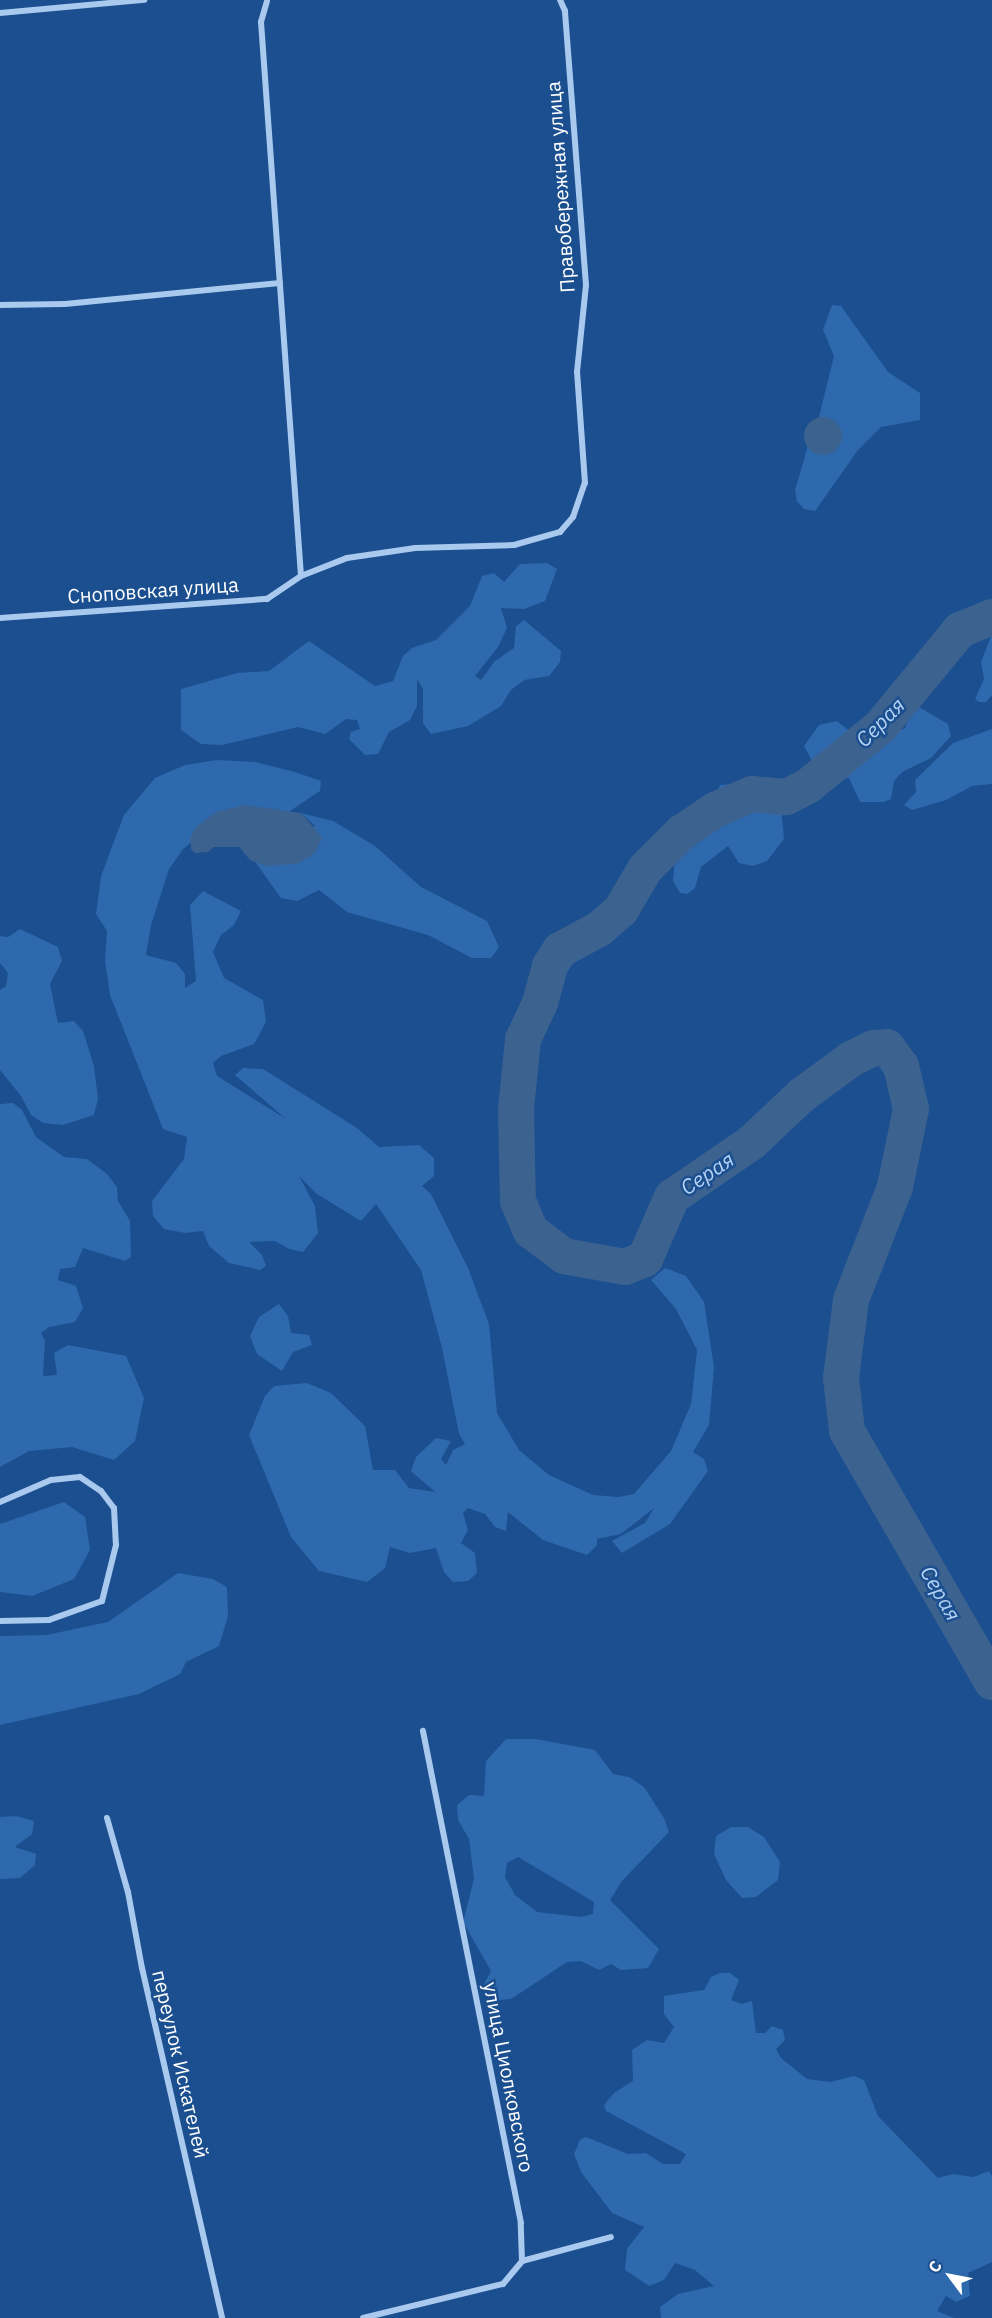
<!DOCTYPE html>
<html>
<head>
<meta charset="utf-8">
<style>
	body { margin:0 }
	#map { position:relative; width:992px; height:2318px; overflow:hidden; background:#1b4f8f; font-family:"IBM Plex Sans",sans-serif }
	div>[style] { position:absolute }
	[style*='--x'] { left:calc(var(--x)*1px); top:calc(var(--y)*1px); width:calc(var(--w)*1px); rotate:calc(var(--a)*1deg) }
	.green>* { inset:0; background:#2e69ad }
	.water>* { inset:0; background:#3c6290 }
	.round { border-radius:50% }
	.river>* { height:36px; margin:-18px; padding:0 18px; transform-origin:18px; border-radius:18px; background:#3c6290 }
	.street>* { height:6px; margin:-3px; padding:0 3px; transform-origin:3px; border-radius:3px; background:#a9c9ee }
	span { translate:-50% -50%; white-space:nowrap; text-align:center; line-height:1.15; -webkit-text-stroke:5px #1b4f8f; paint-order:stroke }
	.street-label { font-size:20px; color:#fff }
	.water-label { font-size:21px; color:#b5d3f5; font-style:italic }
	.north { position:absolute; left:920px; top:2246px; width:60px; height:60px; -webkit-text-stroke:4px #1b4f8f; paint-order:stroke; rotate:302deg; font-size:16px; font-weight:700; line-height:24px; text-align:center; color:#fff }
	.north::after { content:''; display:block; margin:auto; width:21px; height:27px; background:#fff; clip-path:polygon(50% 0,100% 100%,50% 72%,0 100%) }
</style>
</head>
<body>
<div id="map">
	<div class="green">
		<i style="clip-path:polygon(832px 305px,841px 306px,888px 372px,920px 393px,920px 420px,881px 427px,858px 450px,815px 511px,804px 509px,797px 501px,795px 490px,808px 446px,810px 449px,833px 420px,819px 417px,834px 356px,823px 330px)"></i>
		<i style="clip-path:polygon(547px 563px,557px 569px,545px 601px,524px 609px,501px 608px,507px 628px,498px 647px,475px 676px,481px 680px,494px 662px,514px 648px,516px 626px,524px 620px,561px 651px,560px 662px,549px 676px,524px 680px,511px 690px,501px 706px,468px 726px,431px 734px,423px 723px,423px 689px,417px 679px,417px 706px,410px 720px,389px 732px,378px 754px,365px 755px,349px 739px,351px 732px,360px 729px,357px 720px,346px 719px,325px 734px,298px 727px,222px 745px,201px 744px,181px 730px,181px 689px,237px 673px,269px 671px,309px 641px,375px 686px,393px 681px,403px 656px,412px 648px,436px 640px,470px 606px,482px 576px,494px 573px,504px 582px,520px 564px)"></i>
		<i style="clip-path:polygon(992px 634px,992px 695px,986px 702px,979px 702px,975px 699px,984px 679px,981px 662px)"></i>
		<i style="clip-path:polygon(919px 707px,948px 724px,951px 736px,931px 758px,902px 772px,894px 781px,891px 799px,884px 802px,860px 802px,849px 778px,832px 774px,832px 760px,819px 764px,812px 761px,804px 746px,819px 725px,837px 721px,847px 729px,875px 734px,891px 724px,898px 731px,905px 728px,912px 708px)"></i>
		<i style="clip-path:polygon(992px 729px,992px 784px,972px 786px,946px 800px,912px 810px,904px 805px,916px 792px,915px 780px,953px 743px)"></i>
		<i style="clip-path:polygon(217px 760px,255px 762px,295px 772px,321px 781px,320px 791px,287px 813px,220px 819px,183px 849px,169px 869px,151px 925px,146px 955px,176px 963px,185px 974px,185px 988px,196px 981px,190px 905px,203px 891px,241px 911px,234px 925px,221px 935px,213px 952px,224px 978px,263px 1000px,266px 1022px,254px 1044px,221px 1056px,213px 1063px,217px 1076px,286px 1119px,235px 1075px,243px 1068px,263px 1069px,357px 1128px,379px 1147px,419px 1145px,434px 1158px,434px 1176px,422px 1186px,431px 1194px,468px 1268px,489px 1324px,497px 1413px,519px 1450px,549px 1475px,593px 1495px,619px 1497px,634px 1494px,671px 1451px,691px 1404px,697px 1350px,676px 1309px,651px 1280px,665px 1268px,686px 1276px,704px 1302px,714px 1367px,709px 1425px,693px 1452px,704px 1459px,708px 1471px,670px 1524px,622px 1553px,612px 1541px,645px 1523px,654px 1508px,621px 1534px,597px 1539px,597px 1545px,587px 1555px,543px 1540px,508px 1512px,506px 1531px,495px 1527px,485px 1514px,468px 1508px,463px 1513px,468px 1530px,461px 1543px,475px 1553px,477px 1573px,468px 1581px,453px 1582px,444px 1572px,436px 1548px,410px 1553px,390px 1547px,385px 1568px,367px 1582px,319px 1571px,291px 1537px,249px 1435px,265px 1396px,274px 1386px,307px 1383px,331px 1393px,365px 1426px,373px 1470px,395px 1470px,409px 1488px,435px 1492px,411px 1471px,416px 1457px,436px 1438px,451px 1441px,441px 1459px,446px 1465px,453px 1450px,465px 1444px,459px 1434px,442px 1348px,421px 1270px,376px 1204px,361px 1221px,317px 1194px,299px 1176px,315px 1206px,318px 1233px,303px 1252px,289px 1249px,275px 1241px,249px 1242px,262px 1255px,266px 1266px,260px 1270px,229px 1263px,209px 1246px,203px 1231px,185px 1233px,164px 1229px,153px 1216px,152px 1201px,184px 1159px,187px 1137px,163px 1129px,110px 995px,105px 960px,107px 931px,96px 914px,101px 876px,124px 815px,155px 778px,185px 765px)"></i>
		<i style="clip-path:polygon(745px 783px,752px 791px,765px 792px,771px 802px,781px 807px,784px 839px,767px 861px,753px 866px,739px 863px,728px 846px,701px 867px,695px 888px,687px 894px,680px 893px,673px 881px,675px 858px,687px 844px,691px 820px,710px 805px,720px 785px)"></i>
		<i style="clip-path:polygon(301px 813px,333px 821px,375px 846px,421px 887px,487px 921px,499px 947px,491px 958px,472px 958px,428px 935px,347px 912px,319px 890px,297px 901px,281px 898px,256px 863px,260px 856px,315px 826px)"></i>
		<i style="clip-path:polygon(20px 929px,58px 947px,62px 961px,50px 984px,58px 1023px,74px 1021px,83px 1031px,94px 1066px,98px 1099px,94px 1115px,63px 1125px,43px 1123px,31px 1115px,21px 1096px,0 1070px,0 990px,6px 986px,8px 973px,0 963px,0 936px,8px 937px)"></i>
		<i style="clip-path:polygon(13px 1103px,22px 1110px,36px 1137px,64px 1157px,87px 1159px,107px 1174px,117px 1187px,118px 1201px,130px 1221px,131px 1257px,125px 1261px,83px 1248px,75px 1267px,60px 1269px,58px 1280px,76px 1286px,83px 1308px,75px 1322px,49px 1327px,41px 1333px,45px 1341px,43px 1376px,57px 1375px,54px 1353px,68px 1345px,126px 1356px,144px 1398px,135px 1441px,114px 1460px,72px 1447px,29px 1451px,0 1467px,0 1104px)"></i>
		<i style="clip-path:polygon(279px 1304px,288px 1316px,291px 1333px,309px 1335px,312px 1345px,293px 1352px,282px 1371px,257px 1354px,250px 1336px,259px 1317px)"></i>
		<i style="clip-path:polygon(64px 1502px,85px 1517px,90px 1550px,74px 1579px,32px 1596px,0 1592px,0 1524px)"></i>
		<i style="clip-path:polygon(178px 1573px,213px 1579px,227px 1587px,228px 1616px,219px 1646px,186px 1662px,180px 1674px,139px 1694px,0 1725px,0 1636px,46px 1635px,108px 1622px)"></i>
		<i style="clip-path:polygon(evenodd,506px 1739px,536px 1739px,595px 1750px,613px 1774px,629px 1777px,644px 1787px,664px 1818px,669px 1832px,622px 1881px,610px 1900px,659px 1949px,648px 1968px,621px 1970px,611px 1964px,599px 1970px,581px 1961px,567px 1962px,511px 1999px,491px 2001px,485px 1994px,483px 1986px,491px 1971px,463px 1922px,474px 1879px,469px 1839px,458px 1820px,457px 1805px,469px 1795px,484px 1796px,486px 1761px,506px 1739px,518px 1857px,594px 1902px,593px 1914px,581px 1917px,537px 1912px,515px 1895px,505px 1877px,507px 1863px,518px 1857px)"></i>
		<i style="clip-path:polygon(16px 1816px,34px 1821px,32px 1834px,15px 1847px,36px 1854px,35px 1865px,20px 1878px,0 1879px,0 1817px)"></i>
		<i style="clip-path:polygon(731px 1827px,748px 1827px,764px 1837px,780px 1862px,778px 1880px,756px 1897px,742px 1898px,726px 1880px,714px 1854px,716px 1836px)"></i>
		<i style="clip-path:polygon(720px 1973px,730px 1973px,739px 1980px,731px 2000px,742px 2004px,752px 2001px,756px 2033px,765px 2033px,772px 2026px,783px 2030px,785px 2040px,776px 2049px,781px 2058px,807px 2079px,830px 2082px,854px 2076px,864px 2080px,878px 2116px,938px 2178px,953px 2174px,973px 2177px,989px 2171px,992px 2176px,992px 2262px,968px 2273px,970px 2296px,956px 2302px,946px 2296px,937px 2311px,954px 2318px,661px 2318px,660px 2307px,678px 2294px,714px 2286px,695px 2270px,675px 2263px,664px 2280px,649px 2286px,625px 2270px,627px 2249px,644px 2227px,612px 2213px,581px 2172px,574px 2154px,580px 2140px,586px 2137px,628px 2154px,646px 2153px,663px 2164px,680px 2164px,686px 2154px,606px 2111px,604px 2105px,614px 2093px,633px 2081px,632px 2050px,647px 2040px,664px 2043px,674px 2027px,664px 2014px,664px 1996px,704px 1990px,711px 1977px)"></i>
	</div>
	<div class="water">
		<i class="round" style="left:804px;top:417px;width:38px;height:38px"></i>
		<i style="clip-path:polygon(246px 805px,301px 813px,322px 837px,315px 853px,297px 864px,266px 866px,250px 860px,239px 847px,214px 847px,208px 852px,195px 853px,191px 849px,190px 839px,196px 827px,216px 812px)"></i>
	</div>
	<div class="river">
		<i style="--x:992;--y:617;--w:35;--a:158"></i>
		<i style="--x:960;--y:630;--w:126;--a:129.5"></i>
		<i style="--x:880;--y:727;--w:93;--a:140.7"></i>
		<i style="--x:808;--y:786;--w:25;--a:153"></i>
		<i style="--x:786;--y:797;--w:34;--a:-175"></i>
		<i style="--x:752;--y:794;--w:40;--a:156.6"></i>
		<i style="--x:715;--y:810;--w:40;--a:146"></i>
		<i style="--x:682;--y:832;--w:52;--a:135"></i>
		<i style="--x:645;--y:869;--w:48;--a:120.3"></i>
		<i style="--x:621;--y:910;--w:29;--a:139"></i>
		<i style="--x:599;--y:929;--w:44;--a:151.7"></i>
		<i style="--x:560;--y:950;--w:19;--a:122"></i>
		<i style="--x:550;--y:966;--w:38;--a:105"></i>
		<i style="--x:540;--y:1003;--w:40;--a:115"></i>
		<i style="--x:523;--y:1039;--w:70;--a:95.7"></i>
		<i style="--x:516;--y:1109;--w:92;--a:88.8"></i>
		<i style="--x:518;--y:1201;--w:33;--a:67"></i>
		<i style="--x:531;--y:1231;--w:41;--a:37.1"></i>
		<i style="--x:564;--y:1256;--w:62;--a:10.2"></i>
		<i style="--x:625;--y:1267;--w:22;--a:-22"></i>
		<i style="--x:645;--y:1259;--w:68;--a:-66.5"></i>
		<i style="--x:672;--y:1197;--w:96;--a:-34.4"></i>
		<i style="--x:751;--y:1143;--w:70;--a:-43.3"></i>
		<i style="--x:802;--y:1095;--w:61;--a:-36.3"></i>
		<i style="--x:851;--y:1059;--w:25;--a:-26"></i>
		<i style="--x:874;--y:1048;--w:13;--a:-4"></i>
		<i style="--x:887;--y:1047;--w:24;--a:54"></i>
		<i style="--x:901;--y:1066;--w:44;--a:76.9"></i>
		<i style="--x:911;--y:1109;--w:80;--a:101.6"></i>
		<i style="--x:895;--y:1187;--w:121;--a:111.3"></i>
		<i style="--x:851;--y:1300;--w:79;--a:97.3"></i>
		<i style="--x:841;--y:1378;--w:53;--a:83.5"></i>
		<i style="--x:847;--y:1431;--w:290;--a:60"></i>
	</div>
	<div class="street">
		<i style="--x:267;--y:1;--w:22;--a:106"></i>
		<i style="--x:261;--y:22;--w:555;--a:85.87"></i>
		<i style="--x:301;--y:576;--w:49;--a:-21.4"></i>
		<i style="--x:347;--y:558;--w:69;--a:-8.4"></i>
		<i style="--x:415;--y:548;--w:99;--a:-1.7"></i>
		<i style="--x:514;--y:545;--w:48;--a:-15.8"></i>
		<i style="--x:560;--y:532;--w:20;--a:-49"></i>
		<i style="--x:573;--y:517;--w:36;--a:-71"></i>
		<i style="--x:585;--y:483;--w:111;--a:-94.1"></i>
		<i style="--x:577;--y:372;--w:87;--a:-84.1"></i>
		<i style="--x:586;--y:285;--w:275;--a:-94.4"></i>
		<i style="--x:565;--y:11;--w:12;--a:-114"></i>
		<i style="--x:0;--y:13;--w:145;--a:-5.2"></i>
		<i style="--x:0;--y:305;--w:65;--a:-0.9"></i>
		<i style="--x:65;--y:304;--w:216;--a:-5.6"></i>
		<i style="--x:0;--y:618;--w:268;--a:-4.1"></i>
		<i style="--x:267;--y:599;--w:41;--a:-34.1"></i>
		<i style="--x:0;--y:1502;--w:56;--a:-23.3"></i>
		<i style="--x:51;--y:1480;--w:29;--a:-6"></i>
		<i style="--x:80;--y:1477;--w:25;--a:34"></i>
		<i style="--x:101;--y:1491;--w:21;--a:53"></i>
		<i style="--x:114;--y:1508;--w:37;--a:87"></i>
		<i style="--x:116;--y:1545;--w:58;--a:104"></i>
		<i style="--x:102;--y:1601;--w:56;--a:160.3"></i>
		<i style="--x:49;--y:1620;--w:49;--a:178.8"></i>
		<i style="--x:107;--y:1818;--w:77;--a:74.2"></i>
		<i style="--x:128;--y:1892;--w:77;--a:79.6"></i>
		<i style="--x:142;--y:1968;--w:359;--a:77.1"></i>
		<i style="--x:522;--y:2261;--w:92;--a:-15.1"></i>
		<i style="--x:363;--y:2318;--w:144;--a:-13.7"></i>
		<i style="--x:503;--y:2284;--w:30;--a:-50"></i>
		<i style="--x:522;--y:2261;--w:38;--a:-92"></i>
		<i style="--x:521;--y:2223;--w:502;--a:-101.27"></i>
	</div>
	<div class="street-label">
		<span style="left:560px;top:187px;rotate:-94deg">Правобережная улица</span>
		<span style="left:153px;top:590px;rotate:-4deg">Сноповская улица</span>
		<span style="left:181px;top:2064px;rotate:77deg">переулок Искателей</span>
		<span style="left:509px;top:2077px;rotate:79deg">улица Циолковского</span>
	</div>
	<div class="water-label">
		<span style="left:880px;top:722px;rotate:-45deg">Серая</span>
		<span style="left:707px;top:1173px;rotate:-34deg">Серая</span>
		<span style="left:941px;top:1593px;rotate:60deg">Серая</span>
	</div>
	<div class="north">С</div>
</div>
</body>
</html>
